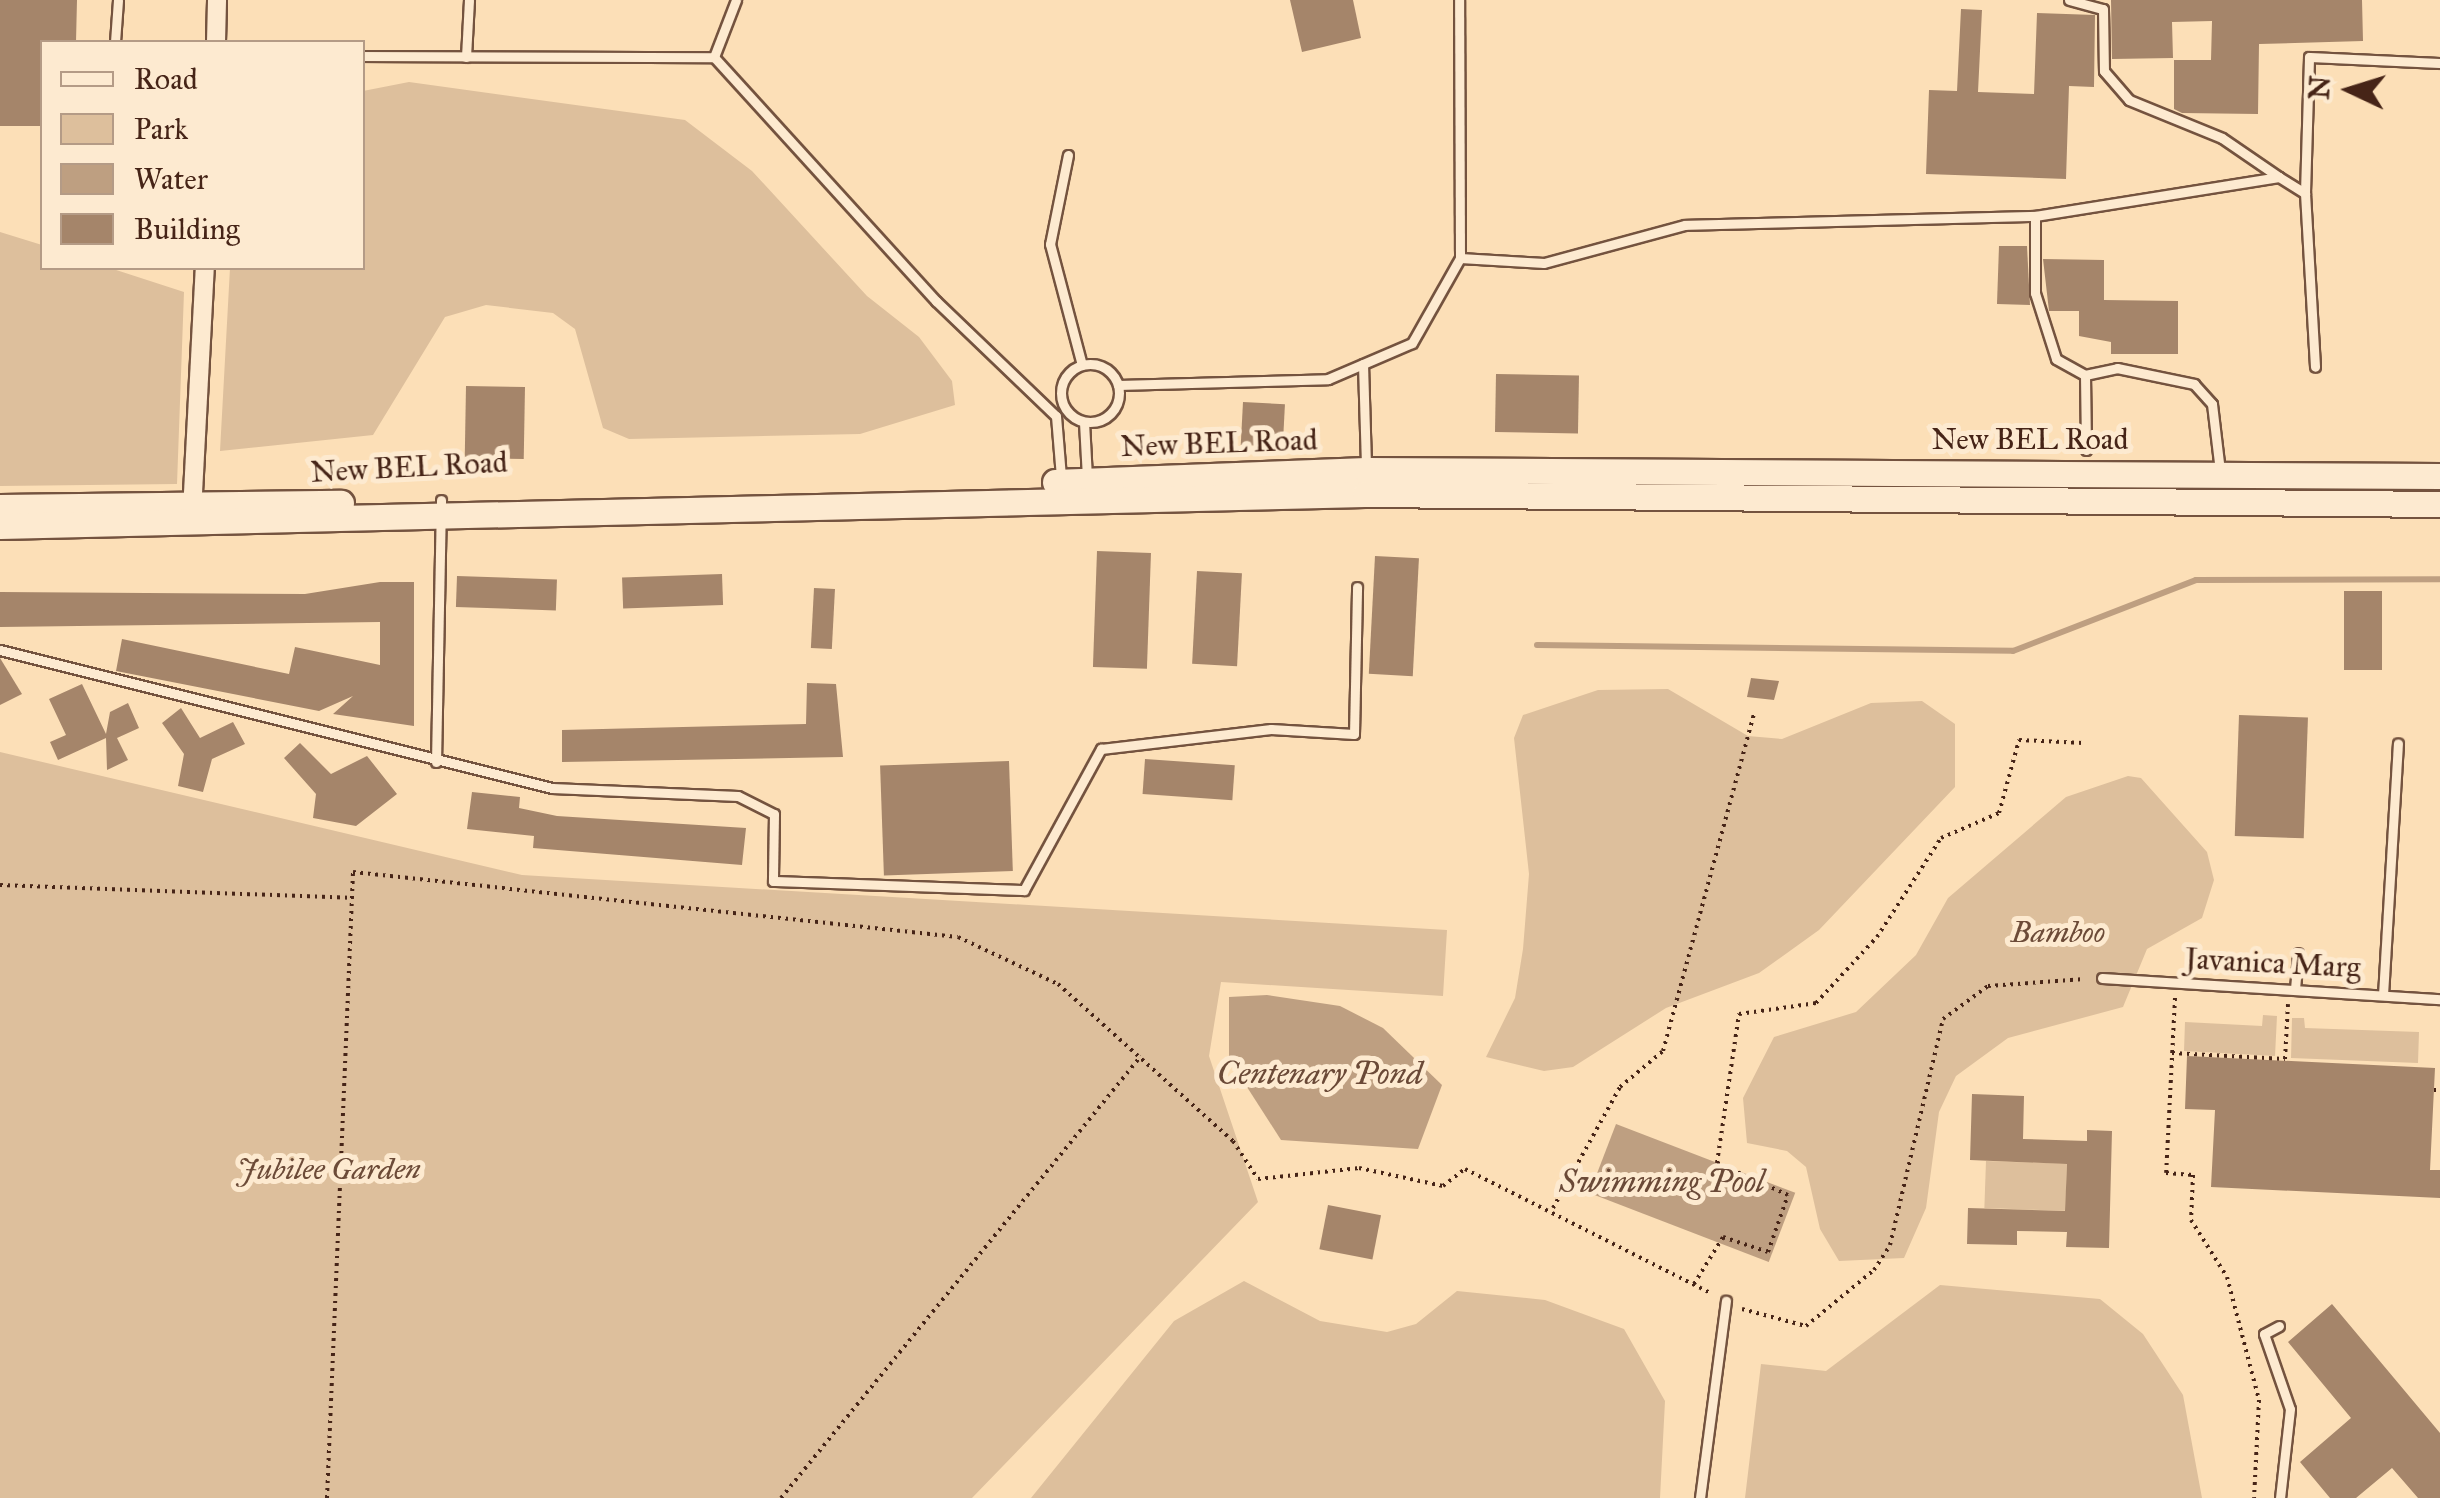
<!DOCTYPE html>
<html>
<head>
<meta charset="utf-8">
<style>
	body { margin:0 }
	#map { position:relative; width:2440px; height:1498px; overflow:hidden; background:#fcdfb7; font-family:"IM FELL Great Primer",serif }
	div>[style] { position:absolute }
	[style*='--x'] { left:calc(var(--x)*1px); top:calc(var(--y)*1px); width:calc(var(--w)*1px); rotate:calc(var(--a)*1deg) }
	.green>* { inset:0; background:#ddbf9c; transform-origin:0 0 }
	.water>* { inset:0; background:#be9f81; transform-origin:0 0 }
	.stream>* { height:6px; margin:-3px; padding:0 3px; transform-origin:3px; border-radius:3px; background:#be9f81 }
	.building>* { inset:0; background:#a5856a; transform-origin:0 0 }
	.path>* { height:4px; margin-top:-2px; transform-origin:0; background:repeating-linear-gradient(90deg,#462417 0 2.5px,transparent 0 7.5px) }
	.roads { filter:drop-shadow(2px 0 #74533f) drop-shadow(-2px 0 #74533f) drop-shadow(0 2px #74533f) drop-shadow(0 -2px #74533f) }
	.lane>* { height:9px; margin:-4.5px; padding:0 4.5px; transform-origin:4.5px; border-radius:4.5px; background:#fdead0 }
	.lane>.ring { margin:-4.5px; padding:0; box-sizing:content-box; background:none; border:9px solid #fdead0; border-radius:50% }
	.street>* { height:18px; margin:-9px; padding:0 9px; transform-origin:9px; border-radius:9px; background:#fdead0 }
	.secondary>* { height:25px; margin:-12.5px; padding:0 12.5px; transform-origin:12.5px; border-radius:12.5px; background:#fdead0 }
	span { translate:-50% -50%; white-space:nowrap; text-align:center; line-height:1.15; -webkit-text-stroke:10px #fdead0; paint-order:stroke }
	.street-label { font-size:30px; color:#462417 }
	.park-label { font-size:30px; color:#6c4b38; font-style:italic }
	.water-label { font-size:32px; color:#6a4937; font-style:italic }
	.legend { position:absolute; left:40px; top:40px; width:325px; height:230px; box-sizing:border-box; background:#fdead0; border:2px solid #b49b86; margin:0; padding:12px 18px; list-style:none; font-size:30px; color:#462417 }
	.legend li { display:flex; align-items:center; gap:20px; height:50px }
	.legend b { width:50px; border:2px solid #b49b86 }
	.north { position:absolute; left:2300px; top:40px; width:100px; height:100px; -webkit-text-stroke:8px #fdead0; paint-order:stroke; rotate:274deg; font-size:28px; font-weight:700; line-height:40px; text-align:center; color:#462417 }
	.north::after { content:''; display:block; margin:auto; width:35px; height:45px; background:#462417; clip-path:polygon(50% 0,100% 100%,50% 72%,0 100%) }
</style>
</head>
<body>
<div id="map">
	<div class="green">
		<i style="clip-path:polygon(409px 82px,685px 120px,752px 171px,867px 296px,919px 337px,952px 381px,955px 405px,860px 434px,629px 439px,603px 428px,575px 329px,553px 313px,486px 305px,445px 317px,373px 435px,220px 451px,230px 268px,362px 268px,363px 91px)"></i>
		<i style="clip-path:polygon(0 232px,42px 245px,42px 268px,110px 268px,184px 292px,177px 484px,0 486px)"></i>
		<i style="clip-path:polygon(1668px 689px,1748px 736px,1782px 739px,1871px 703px,1922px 701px,1955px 724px,1955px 787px,1819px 930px,1759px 973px,1666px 1008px,1573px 1067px,1544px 1071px,1486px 1057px,1515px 998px,1523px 949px,1529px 874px,1514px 738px,1523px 715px,1598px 690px)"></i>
		<i style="clip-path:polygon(0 752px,522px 875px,1447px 930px,1443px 996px,1221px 982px,1209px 1056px,1258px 1202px,972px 1498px,0 1498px)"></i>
		<i style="clip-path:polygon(2128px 776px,2141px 778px,2207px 852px,2214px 880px,2202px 918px,2147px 949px,2123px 1007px,2008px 1038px,1956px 1076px,1939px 1112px,1926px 1208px,1904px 1258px,1839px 1261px,1820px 1229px,1806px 1167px,1787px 1151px,1747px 1143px,1743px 1098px,1774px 1037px,1856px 1012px,1916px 955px,1948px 898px,2066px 797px)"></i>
		<i style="clip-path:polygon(2263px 1015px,2277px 1016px,2275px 1056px,2184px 1051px,2185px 1022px,2262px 1026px)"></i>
		<i style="clip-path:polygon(2292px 1018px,2304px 1018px,2305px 1028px,2419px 1032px,2418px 1063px,2291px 1058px)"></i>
		<i style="left:1986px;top:1161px;width:81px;height:47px;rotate:2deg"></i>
		<i style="clip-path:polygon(1244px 1281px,1320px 1321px,1387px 1332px,1416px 1324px,1457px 1291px,1545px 1300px,1624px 1329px,1665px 1401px,1660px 1498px,1031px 1498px,1174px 1321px)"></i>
		<i style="clip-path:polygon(1940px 1285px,2100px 1299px,2143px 1334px,2183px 1395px,2202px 1498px,1745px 1498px,1761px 1364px,1826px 1371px)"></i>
	</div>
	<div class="water">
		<i style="clip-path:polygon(1267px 995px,1340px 1006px,1383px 1028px,1442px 1085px,1418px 1149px,1281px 1140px,1229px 1059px,1229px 997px)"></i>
		<i style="left:1616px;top:1124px;width:192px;height:74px;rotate:21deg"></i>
	</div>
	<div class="stream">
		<i style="--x:1537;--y:645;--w:476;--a:0.7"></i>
		<i style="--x:2013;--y:651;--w:196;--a:-21.2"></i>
		<i style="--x:2196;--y:580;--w:244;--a:-0.2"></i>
	</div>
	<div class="building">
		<i style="clip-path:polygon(0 0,77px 0,76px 42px,42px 42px,42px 126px,0 126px)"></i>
		<i style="clip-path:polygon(1290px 0,1353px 0,1361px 38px,1302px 52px)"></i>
		<i style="clip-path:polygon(2111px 0,2362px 0,2363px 41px,2259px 44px,2258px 114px,2182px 113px,2174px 109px,2174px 60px,2211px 60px,2212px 21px,2172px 22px,2173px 58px,2112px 59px)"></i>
		<i style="clip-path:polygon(1961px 9px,1982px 10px,1978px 92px,2034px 94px,2037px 13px,2095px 15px,2094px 87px,2069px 86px,2066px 179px,1926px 174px,1929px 90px,1957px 91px)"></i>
		<i style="clip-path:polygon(1999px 246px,2027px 246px,2030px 305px,1997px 304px)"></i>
		<i style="clip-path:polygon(2043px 259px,2104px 260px,2104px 300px,2178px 301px,2178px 354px,2111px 354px,2111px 342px,2079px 336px,2079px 311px,2049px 311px)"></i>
		<i style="left:1496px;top:374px;width:83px;height:58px;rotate:1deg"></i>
		<i style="left:466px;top:386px;width:59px;height:72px;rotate:1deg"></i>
		<i style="left:1243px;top:402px;width:42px;height:43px;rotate:3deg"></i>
		<i style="left:1097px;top:551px;width:54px;height:116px;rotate:2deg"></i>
		<i style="left:1375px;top:556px;width:44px;height:118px;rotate:3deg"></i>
		<i style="left:1197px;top:571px;width:45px;height:93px;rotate:3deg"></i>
		<i style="left:722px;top:574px;width:31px;height:100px;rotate:88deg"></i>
		<i style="left:457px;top:576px;width:100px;height:31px;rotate:2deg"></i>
		<i style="clip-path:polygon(380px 582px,414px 582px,414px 726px,333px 714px,353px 696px,319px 711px,116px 671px,122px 639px,289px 674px,295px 647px,380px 665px,380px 622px,0 627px,0 592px,305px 594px)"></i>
		<i style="left:814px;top:588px;width:21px;height:60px;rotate:3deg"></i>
		<i style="left:2344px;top:591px;width:38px;height:79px"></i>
		<i style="clip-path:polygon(0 658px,22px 694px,0 705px)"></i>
		<i style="clip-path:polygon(1751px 678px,1779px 681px,1774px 700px,1747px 697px)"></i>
		<i style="clip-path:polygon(807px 683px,836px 684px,843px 757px,562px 762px,562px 730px,806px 724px)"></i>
		<i style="clip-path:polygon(82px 684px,106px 734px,110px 712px,128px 703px,139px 728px,117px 738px,128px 760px,107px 770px,106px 738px,58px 760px,50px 742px,66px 735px,49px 699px)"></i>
		<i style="clip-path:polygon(181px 708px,200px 738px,233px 722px,245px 744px,212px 759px,203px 792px,178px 786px,184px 754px,162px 723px)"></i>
		<i style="left:2239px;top:715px;width:69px;height:121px;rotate:2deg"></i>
		<i style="clip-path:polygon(300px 743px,331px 774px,367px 756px,397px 794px,356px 826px,313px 818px,316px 794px,284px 758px)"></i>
		<i style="left:1145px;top:759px;width:90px;height:35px;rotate:4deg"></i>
		<i style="left:1009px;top:761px;width:110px;height:129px;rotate:88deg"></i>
		<i style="clip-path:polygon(472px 792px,520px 797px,519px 808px,557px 816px,746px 828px,742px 865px,533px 848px,534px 836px,467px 829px)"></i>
		<i style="clip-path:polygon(2187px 1056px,2435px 1068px,2430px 1170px,2440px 1170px,2440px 1198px,2211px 1187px,2215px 1110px,2185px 1109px)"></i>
		<i style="clip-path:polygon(1972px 1094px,2024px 1096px,2023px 1139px,2087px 1141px,2087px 1130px,2112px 1131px,2109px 1248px,2066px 1247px,2067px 1232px,2017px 1231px,2017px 1245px,1967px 1244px,1968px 1208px,2065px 1211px,2067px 1164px,1970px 1160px)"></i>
		<i style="left:1328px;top:1205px;width:54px;height:45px;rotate:11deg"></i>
		<i style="clip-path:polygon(2332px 1304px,2440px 1433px,2440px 1498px,2418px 1498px,2392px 1468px,2356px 1498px,2330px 1498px,2300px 1462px,2351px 1418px,2288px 1342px)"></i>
	</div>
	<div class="path">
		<i style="--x:0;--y:885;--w:350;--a:2.1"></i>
		<i style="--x:2175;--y:998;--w:175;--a:92.9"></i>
		<i style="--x:2166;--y:1173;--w:27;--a:4"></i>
		<i style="--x:2193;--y:1175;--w:45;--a:92.5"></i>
		<i style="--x:2191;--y:1220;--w:67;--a:57.7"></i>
		<i style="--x:2227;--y:1277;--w:127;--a:75.4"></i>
		<i style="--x:2259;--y:1400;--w:98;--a:92.9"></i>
		<i style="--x:2172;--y:1053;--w:113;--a:3"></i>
		<i style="--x:2285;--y:1059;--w:55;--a:-86.9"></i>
		<i style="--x:2434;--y:1090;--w:6;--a:0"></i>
		<i style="--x:1553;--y:1208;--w:138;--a:-61"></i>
		<i style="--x:1620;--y:1087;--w:56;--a:-39.9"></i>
		<i style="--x:1663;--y:1051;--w:349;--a:-74.9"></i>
		<i style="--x:1694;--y:1284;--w:55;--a:-58.3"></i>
		<i style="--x:1723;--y:1237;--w:47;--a:18.4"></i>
		<i style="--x:1768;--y:1252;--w:60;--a:-70.7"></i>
		<i style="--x:1788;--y:1195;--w:78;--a:-155.7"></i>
		<i style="--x:1717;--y:1163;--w:151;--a:-81.6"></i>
		<i style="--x:1739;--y:1014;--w:78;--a:-8.1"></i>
		<i style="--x:1816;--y:1003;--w:90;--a:-47.3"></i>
		<i style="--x:1877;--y:937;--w:118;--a:-57.1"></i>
		<i style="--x:1941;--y:838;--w:63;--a:-23.3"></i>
		<i style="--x:1999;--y:813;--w:76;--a:-74.7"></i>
		<i style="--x:2019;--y:740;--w:64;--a:2.7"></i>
		<i style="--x:1742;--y:1309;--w:66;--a:14.9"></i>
		<i style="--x:1806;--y:1326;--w:88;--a:-39.5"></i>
		<i style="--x:1874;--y:1270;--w:30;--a:-57"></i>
		<i style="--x:1890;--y:1245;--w:232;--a:-76.8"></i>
		<i style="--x:1943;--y:1019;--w:56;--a:-36.3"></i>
		<i style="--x:1988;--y:986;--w:97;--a:-4.1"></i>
		<i style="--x:327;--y:1498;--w:627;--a:-87.62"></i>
		<i style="--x:353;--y:872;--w:608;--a:6.13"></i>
		<i style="--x:958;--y:937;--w:110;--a:25.2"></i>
		<i style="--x:1058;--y:984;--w:235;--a:41.9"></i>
		<i style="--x:1233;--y:1141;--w:45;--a:56.7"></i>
		<i style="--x:1258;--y:1179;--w:102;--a:-6.2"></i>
		<i style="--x:1359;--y:1168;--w:86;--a:12.1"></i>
		<i style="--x:1443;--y:1186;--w:28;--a:-38"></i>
		<i style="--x:1465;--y:1169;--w:275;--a:26.8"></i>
		<i style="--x:781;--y:1498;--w:570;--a:-50.84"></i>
	</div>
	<div class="roads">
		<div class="lane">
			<i style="--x:2069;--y:0;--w:35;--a:15"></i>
			<i style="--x:2103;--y:9;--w:62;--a:89.1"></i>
			<i style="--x:2104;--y:71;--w:38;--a:49"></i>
			<i style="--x:2129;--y:100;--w:100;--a:22.2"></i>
			<i style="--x:2222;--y:138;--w:69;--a:34.4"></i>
			<i style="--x:115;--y:42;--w:42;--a:-85.9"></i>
			<i style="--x:362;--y:56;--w:352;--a:0.2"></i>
			<i style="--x:714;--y:57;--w:61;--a:-68.9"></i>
			<i style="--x:466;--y:57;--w:57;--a:-87"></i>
			<i style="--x:714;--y:57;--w:330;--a:47.7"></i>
			<i style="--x:936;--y:301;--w:166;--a:43.8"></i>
			<i style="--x:1056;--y:416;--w:61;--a:85.3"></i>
			<i style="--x:1068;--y:155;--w:91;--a:101.4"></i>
			<i style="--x:1050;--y:244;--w:125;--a:75.2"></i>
			<i style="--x:2305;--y:193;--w:136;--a:-88.3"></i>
			<i style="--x:2309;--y:57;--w:131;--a:2.6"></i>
			<i style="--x:2035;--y:216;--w:247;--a:-9.1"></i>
			<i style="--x:2279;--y:177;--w:31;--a:32"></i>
			<i style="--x:2305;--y:193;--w:174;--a:86.7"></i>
			<i style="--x:1460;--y:258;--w:84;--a:3.4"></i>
			<i style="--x:1544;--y:263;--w:146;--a:-15.1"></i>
			<i style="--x:1685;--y:225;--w:350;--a:-1.5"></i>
			<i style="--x:2035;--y:216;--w:77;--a:90"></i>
			<i style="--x:2035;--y:293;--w:69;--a:72.3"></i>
			<i style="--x:2056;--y:359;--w:33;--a:29"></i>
			<i style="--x:2085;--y:375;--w:33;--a:-12"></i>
			<i style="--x:2117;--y:368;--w:79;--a:11.7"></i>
			<i style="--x:2194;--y:384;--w:27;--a:48"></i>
			<i style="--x:2212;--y:404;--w:67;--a:83.2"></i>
			<i style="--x:1363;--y:364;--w:102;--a:88.3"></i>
			<i class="ring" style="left:1061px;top:364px;width:49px;height:49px"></i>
			<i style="--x:2085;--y:375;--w:75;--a:89.2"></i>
			<i style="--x:1118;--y:385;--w:210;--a:-1.6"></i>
			<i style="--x:1328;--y:379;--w:91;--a:-23.2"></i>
			<i style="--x:1412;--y:343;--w:98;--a:-60.5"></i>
			<i style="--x:1460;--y:258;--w:258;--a:-90.2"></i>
			<i style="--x:1084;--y:422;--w:56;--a:86.9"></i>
			<i style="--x:0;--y:650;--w:569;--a:14.04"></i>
			<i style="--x:552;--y:788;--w:186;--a:2.5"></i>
			<i style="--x:738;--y:796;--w:40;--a:26.6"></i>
			<i style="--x:774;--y:814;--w:67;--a:90.9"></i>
			<i style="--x:773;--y:881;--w:251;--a:2.1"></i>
			<i style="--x:1024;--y:890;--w:161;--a:-61.4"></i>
			<i style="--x:1101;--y:749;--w:171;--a:-6.7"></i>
			<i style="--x:1271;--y:729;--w:83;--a:3.4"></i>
			<i style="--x:1354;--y:734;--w:147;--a:-88.8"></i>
			<i style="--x:436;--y:762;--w:262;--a:-88.9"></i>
			<i style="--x:2102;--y:978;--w:339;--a:3.6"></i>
			<i style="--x:2295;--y:989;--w:36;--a:-85"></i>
			<i style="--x:2383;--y:995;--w:252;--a:-86.6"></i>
			<i style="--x:2279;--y:1326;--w:17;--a:152"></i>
			<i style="--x:2264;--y:1334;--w:79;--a:70.9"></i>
			<i style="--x:2290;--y:1409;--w:90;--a:96.4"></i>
			<i style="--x:1700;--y:1498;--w:199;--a:-82.5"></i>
		</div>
		<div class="street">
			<i style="--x:216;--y:42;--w:42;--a:-88.6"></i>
			<i style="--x:192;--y:512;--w:244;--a:-87"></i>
		</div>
		<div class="secondary">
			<i style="--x:1055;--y:482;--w:311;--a:-2.2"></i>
			<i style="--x:1366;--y:470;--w:1074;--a:0.32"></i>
			<i style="--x:0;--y:507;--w:341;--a:-0.7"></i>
			<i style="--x:0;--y:526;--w:1365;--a:-1.34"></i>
			<i style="--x:1365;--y:494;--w:1075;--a:0.53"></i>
		</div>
	</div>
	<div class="street-label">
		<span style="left:2030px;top:439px">New BEL Road</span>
		<span style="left:1219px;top:443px;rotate:-2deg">New BEL Road</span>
		<span style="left:409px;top:467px;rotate:-3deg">New BEL Road</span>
		<span style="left:2273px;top:963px;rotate:3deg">Javanica Marg</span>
	</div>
	<div class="park-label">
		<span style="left:2058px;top:932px">Bamboo</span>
		<span style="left:329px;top:1169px">Jubilee Garden</span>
	</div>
	<div class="water-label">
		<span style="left:1320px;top:1074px">Centenary Pond</span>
		<span style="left:1662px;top:1182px">Swimming Pool</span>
	</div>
	<ul class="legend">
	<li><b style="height:12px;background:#fdead0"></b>Road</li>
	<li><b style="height:28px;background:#ddbf9c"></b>Park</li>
	<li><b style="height:28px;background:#be9f81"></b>Water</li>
	<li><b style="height:28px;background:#a5856a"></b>Building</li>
	</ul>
	<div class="north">N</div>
</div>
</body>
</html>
